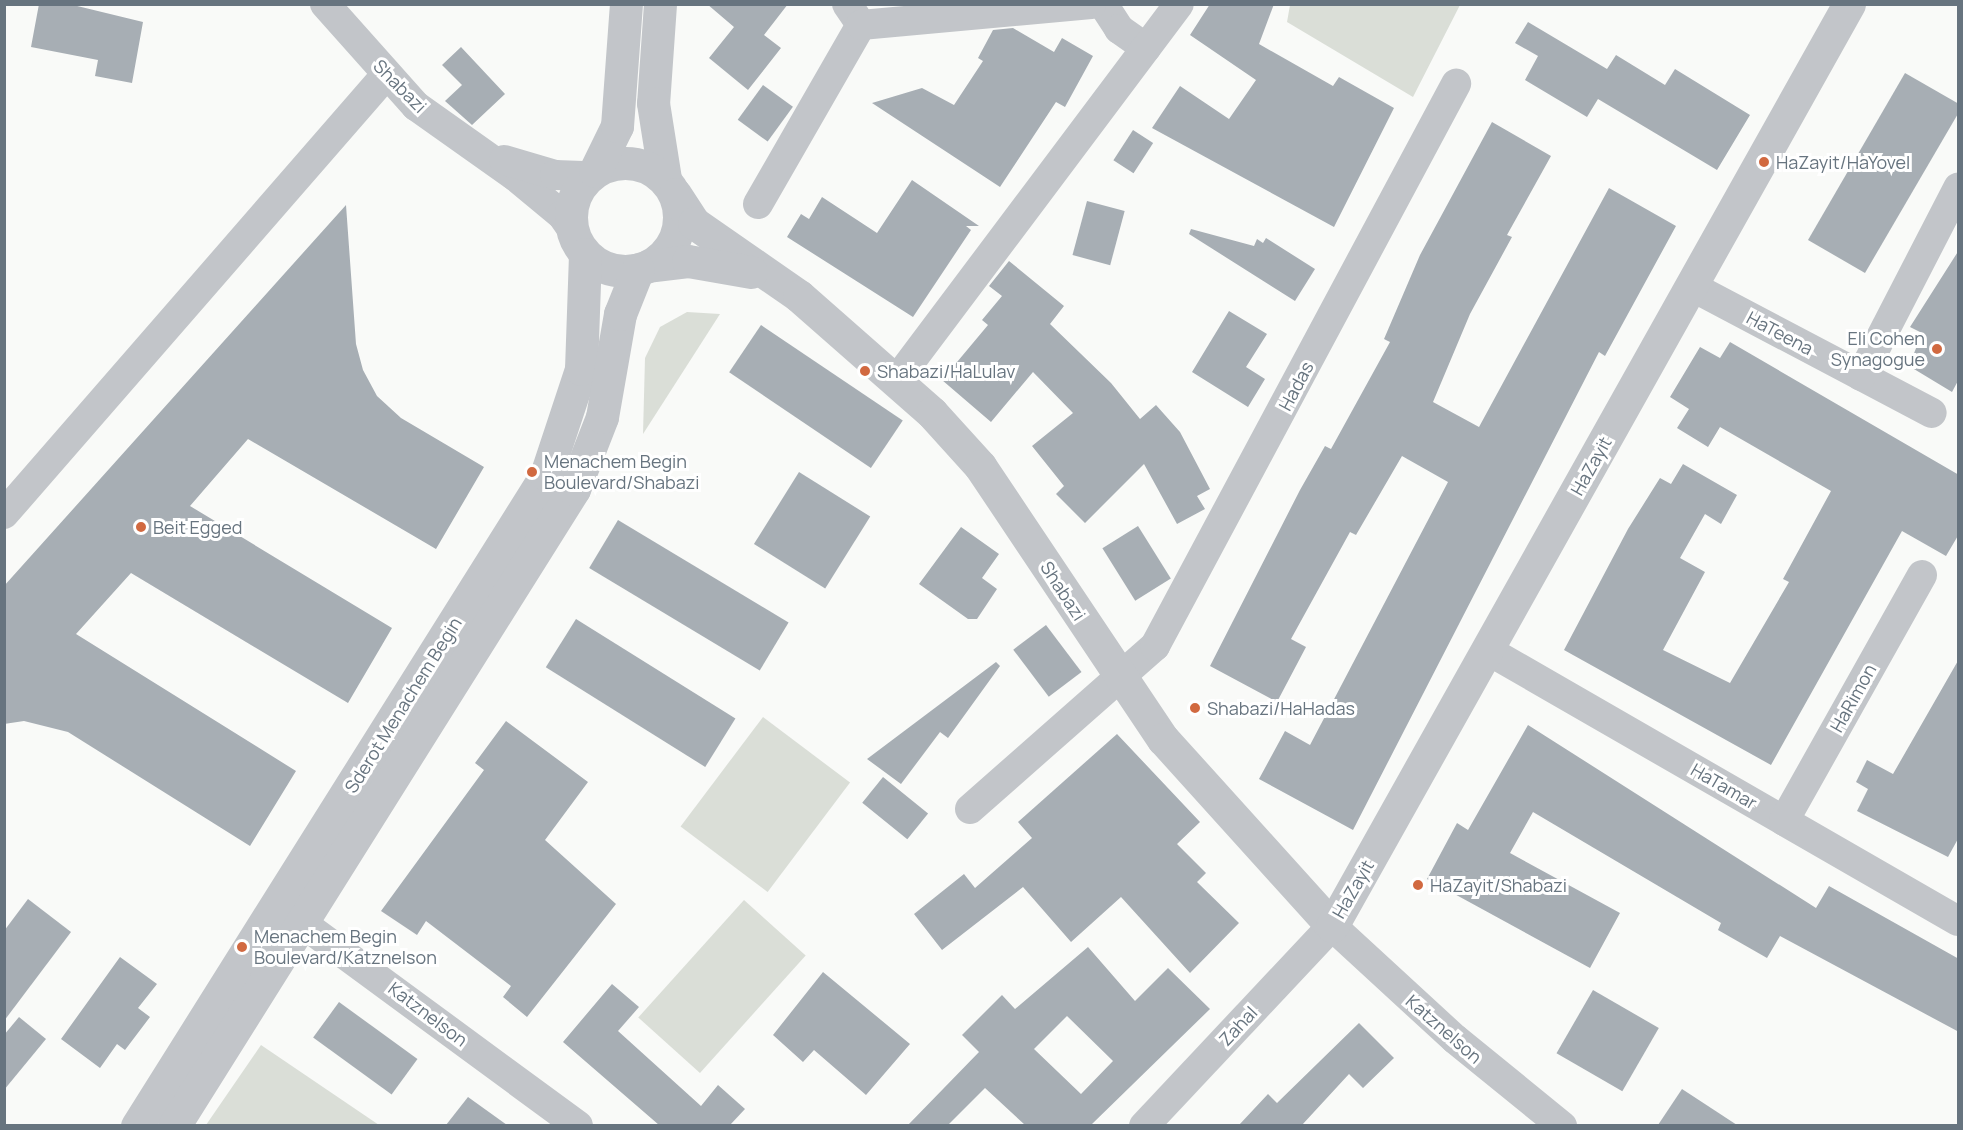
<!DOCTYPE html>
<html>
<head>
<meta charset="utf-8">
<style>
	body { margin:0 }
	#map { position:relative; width:1963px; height:1130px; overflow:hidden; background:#f9faf8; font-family:Manrope,sans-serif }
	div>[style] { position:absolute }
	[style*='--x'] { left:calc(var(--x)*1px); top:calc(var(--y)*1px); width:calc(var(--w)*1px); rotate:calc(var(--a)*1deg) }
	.green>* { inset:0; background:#daded7; transform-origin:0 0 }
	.building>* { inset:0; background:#a7aeb4; transform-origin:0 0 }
	.minor>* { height:30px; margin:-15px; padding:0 15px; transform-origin:15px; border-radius:15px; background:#c2c5c9 }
	.tertiary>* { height:33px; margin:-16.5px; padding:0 16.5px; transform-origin:16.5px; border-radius:16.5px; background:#c2c5c9 }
	.tertiary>.ring { margin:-16.5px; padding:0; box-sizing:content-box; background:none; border:33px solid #c2c5c9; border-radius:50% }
	.dots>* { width:16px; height:16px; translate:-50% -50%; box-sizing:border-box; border:3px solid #fff; border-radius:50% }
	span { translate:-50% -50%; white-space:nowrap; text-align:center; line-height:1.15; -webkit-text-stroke:6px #fff; paint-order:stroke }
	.street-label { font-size:18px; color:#67747f }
	.poi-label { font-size:18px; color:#67747f }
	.left { translate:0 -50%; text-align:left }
	.right { translate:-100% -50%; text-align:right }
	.frame { position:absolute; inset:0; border:6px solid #67747f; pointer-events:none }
</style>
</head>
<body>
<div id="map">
	<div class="green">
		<i style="clip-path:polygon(1290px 5px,1290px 4px,1460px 5px,1413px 97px,1287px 22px)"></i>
		<i style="clip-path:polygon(687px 312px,720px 314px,643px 434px,645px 358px,660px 327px)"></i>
		<i style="left:763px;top:717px;width:109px;height:137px;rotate:37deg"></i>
		<i style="left:744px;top:900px;width:83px;height:158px;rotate:42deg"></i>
		<i style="clip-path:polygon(261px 1045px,379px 1125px,206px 1125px)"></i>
	</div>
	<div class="building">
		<i style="clip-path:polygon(39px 4px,69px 4px,143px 22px,132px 83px,95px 76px,98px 60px,31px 47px)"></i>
		<i style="clip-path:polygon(707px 4px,788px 4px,764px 35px,781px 48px,748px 90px,709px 58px,734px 27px)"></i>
		<i style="clip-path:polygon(1210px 4px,1274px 4px,1259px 44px,1333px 86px,1339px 77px,1394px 108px,1334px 227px,1152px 128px,1180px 86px,1229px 119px,1256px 80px,1190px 35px)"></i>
		<i style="clip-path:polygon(1528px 22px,1607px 69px,1616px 55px,1665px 85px,1675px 69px,1750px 115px,1717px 170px,1598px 99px,1587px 117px,1525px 80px,1538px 56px,1515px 43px)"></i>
		<i style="clip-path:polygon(1013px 28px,1054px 52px,1062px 38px,1093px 56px,1065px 107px,1056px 102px,1000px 187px,872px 103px,922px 88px,954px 105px,983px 61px,978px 58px,993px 30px)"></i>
		<i style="clip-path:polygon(461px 47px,505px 94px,472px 125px,445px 101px,462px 85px,442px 65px)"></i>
		<i style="clip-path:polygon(1905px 73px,1959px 104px,1959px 112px,1865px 273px,1808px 240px)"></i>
		<i style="left:763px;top:85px;width:37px;height:43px;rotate:36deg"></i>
		<i style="clip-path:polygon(1492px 122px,1551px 156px,1507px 235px,1512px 237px,1470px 314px,1433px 402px,1479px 427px,1609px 188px,1676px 226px,1605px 356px,1599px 352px,1353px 830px,1259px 779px,1285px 731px,1310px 745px,1448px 482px,1402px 456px,1356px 535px,1350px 532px,1291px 639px,1306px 647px,1277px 702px,1210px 666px,1300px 490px,1325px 446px,1331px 449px,1390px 342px,1384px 339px,1420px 255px)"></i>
		<i style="left:1133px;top:130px;width:24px;height:36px;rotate:33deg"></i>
		<i style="clip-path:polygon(912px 180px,979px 226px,966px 226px,971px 230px,913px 317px,787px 237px,801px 214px,809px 219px,822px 197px,877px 233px)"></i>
		<i style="left:1087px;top:201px;width:39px;height:56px;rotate:15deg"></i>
		<i style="clip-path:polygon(346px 205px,356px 344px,363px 370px,377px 396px,401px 418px,484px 467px,436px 549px,248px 439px,190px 506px,392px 628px,348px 703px,131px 573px,76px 634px,296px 771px,250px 846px,68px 732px,24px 721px,4px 724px,4px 586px)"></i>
		<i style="clip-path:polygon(1191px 229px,1254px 246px,1257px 239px,1263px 243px,1266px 238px,1315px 269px,1295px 301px,1189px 234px)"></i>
		<i style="clip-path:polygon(1959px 250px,1959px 379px,1952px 392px,1909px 366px,1922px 333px,1910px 327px)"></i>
		<i style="clip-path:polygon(1009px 261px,1064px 306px,1050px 324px,1111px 383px,1140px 419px,1156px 405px,1180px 432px,1210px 489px,1197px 496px,1205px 509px,1177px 524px,1144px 464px,1085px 523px,1056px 494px,1064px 486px,1032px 446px,1073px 413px,1033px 372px,991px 422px,942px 380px,988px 325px,982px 320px,1002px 296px,989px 286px)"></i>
		<i style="clip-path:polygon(1229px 311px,1267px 334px,1246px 367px,1265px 379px,1248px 407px,1192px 372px)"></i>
		<i style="left:761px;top:325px;width:171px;height:57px;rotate:34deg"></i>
		<i style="clip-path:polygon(1730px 342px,1959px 475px,1959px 534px,1946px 556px,1902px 531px,1771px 765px,1564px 650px,1628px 529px,1660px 478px,1671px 484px,1683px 464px,1737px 495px,1721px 524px,1705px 514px,1680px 558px,1705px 572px,1663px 650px,1730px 683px,1789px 582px,1783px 579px,1831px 491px,1720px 427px,1708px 447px,1677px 428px,1689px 409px,1670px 397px,1700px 347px,1720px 358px)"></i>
		<i style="left:799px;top:472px;width:84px;height:85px;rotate:32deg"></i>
		<i style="left:618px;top:520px;width:199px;height:56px;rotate:31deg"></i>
		<i style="left:1138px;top:526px;width:62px;height:42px;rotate:58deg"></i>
		<i style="clip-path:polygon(961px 527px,999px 554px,982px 578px,997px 589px,977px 619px,968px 619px,919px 584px)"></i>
		<i style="left:576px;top:619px;width:188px;height:57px;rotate:32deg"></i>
		<i style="left:1046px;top:625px;width:59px;height:41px;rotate:53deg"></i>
		<i style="clip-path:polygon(1959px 659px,1959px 837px,1948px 857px,1857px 811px,1868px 789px,1856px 782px,1867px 760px,1893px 774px)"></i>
		<i style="clip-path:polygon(996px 662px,1000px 666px,948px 738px,940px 732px,901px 784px,867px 759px)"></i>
		<i style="clip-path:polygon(506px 721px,588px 782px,545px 840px,616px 904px,527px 1017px,503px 997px,511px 986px,426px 921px,417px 935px,381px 911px,484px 770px,475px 763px)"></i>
		<i style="clip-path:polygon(1528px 725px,1816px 908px,1829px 886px,1959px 959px,1959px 1032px,1780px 936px,1767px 958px,1718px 930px,1721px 923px,1533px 812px,1510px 853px,1620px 913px,1590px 968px,1427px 879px,1457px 823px,1468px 830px)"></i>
		<i style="clip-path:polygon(1117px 734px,1200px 822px,1177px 844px,1206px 873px,1197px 882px,1239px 923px,1190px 973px,1121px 897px,1071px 942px,1023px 887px,942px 950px,914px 914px,964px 874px,975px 888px,1032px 838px,1018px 822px)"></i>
		<i style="left:883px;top:777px;width:58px;height:33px;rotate:39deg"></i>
		<i style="clip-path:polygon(28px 899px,71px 932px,4px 1021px,4px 931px)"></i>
		<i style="clip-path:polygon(evenodd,1088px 947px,1135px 1001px,1168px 968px,1210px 1009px,1091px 1125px,1025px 1125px,985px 1088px,948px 1125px,908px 1125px,979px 1052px,962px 1035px,1002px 995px,1015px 1009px,1088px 947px,1067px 1016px,1113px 1061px,1081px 1094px,1034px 1049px,1067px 1016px)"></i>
		<i style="clip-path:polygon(120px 957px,157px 984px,138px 1008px,150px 1017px,125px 1050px,117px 1044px,100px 1068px,61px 1039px)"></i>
		<i style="clip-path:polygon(823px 972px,910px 1044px,866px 1095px,814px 1050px,803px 1062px,773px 1035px)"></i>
		<i style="clip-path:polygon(612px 984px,639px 1007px,618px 1031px,701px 1106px,718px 1085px,745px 1109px,730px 1125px,659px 1125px,563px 1042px)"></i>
		<i style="left:1593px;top:990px;width:76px;height:73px;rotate:30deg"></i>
		<i style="left:339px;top:1002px;width:97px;height:44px;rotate:36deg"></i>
		<i style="clip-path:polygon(19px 1017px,46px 1039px,4px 1090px,4px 1035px)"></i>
		<i style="clip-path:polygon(1359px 1023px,1394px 1058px,1363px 1088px,1349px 1074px,1302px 1125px,1239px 1125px,1268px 1094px,1277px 1103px)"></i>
		<i style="clip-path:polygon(1682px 1089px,1737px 1125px,1658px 1125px)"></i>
		<i style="clip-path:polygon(468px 1097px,507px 1125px,446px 1125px)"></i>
	</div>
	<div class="minor">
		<i style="--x:325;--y:4;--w:137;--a:48.3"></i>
		<i style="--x:416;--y:106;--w:121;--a:35.3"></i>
		<i style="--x:515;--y:176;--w:61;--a:39.7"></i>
		<i style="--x:562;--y:215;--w:21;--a:55"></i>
		<i style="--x:847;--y:4;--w:25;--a:56"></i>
		<i style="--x:1103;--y:4;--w:30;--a:57"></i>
		<i style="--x:1119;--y:29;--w:33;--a:35"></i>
		<i style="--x:504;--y:160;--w:53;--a:16.4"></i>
		<i style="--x:555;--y:175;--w:35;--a:2"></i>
		<i style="--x:758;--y:204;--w:207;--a:-60.1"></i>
		<i style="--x:861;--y:25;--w:231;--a:-5.2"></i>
		<i style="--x:1691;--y:286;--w:272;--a:27.8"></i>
		<i style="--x:1861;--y:376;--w:212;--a:-62.7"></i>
		<i style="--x:896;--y:381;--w:471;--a:-53.1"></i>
		<i style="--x:4;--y:514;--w:582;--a:-48.97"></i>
		<i style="--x:1489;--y:651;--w:541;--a:29.93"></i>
		<i style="--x:970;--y:809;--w:247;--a:-41.4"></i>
		<i style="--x:1155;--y:646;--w:638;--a:-61.83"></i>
		<i style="--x:1784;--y:821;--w:282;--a:-60.7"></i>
		<i style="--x:283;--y:909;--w:366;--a:36.3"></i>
		<i style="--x:1144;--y:1126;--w:274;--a:-46.8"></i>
		<i style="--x:1332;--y:926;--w:167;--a:42.6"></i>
		<i style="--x:1455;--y:1039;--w:138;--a:39.1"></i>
	</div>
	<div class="tertiary">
		<i style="--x:660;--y:4;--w:99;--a:94"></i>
		<i style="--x:653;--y:103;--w:77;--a:81"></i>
		<i class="ring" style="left:571px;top:163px;width:75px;height:75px"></i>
		<i style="--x:595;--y:171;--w:50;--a:-63.9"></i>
		<i style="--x:617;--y:126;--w:122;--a:-85.8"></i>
		<i style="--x:675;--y:194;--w:35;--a:57"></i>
		<i style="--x:694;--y:223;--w:128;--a:34.8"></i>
		<i style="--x:799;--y:296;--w:177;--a:41.3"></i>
		<i style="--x:932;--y:413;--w:72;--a:47.8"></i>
		<i style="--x:980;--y:466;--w:329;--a:56.2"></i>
		<i style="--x:1163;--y:739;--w:252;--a:47.9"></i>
		<i style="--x:1332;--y:926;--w:1057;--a:-60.72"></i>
		<i style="--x:648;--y:266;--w:40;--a:-7.1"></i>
		<i style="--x:688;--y:261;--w:64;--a:9.9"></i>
		<i style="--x:137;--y:1126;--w:769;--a:-57.86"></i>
		<i style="--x:546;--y:475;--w:112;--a:-71.7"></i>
		<i style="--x:581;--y:369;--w:115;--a:-88"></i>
		<i style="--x:174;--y:1126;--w:752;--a:-57.87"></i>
		<i style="--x:574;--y:489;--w:77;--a:-68.7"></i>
		<i style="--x:602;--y:417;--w:105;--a:-80.1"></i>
		<i style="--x:620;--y:314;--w:48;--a:-68.2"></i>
	</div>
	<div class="dots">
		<i style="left:1764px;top:162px;background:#d16940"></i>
		<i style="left:1937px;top:349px;background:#d16940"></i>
		<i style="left:865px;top:371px;background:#d16940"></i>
		<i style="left:532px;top:472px;background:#d16940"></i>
		<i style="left:141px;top:527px;background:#d16940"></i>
		<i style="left:1195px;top:708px;background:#d16940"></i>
		<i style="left:1418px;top:885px;background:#d16940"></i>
		<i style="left:242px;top:947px;background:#d16940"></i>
	</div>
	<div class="street-label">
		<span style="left:400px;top:86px;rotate:45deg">Shabazi</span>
		<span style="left:1780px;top:333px;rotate:28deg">HaTeena</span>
		<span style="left:1296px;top:386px;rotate:-62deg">Hadas</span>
		<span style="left:1591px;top:466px;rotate:-61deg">HaZayit</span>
		<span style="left:1063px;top:591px;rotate:57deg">Shabazi</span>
		<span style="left:1853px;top:698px;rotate:-61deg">HaRimon</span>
		<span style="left:403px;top:705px;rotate:-58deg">Sderot Menachem Begin</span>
		<span style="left:1724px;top:786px;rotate:30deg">HaTamar</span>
		<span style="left:1353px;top:889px;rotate:-60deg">HaZayit</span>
		<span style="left:428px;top:1014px;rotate:37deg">Katznelson</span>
		<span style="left:1238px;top:1026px;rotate:-47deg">Zahal</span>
		<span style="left:1444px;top:1029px;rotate:41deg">Katznelson</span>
	</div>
	<div class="poi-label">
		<span class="left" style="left:1776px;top:162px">HaZayit/HaYovel</span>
		<span class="right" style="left:1925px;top:349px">Eli Cohen<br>Synagogue</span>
		<span class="left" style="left:877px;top:371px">Shabazi/HaLulav</span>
		<span class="left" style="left:544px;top:472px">Menachem Begin<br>Boulevard/Shabazi</span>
		<span class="left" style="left:153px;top:527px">Beit Egged</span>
		<span class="left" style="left:1207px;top:708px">Shabazi/HaHadas</span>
		<span class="left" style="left:1430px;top:885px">HaZayit/Shabazi</span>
		<span class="left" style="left:254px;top:947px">Menachem Begin<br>Boulevard/Katznelson</span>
	</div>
	<div class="frame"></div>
</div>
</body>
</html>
